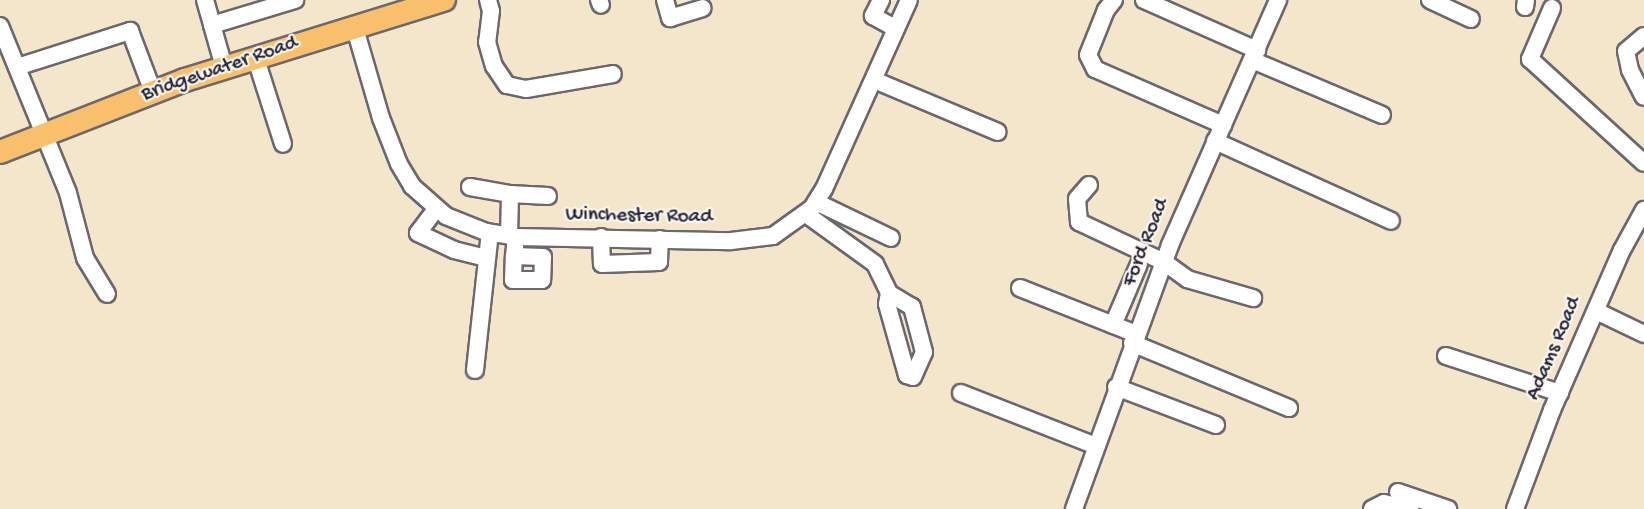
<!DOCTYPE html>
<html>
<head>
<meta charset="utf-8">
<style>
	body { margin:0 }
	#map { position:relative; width:1644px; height:509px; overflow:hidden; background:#f3e6cb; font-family:"Gochi Hand",sans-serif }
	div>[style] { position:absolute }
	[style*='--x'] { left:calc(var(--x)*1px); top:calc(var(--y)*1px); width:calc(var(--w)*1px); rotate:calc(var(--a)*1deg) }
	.roads { filter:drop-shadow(2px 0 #6b676d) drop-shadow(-2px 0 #6b676d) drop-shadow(0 2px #6b676d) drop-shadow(0 -2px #6b676d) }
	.minor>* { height:16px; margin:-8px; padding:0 8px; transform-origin:8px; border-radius:8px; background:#fff }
	.major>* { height:22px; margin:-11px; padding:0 11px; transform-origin:11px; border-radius:11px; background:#f8bf6c }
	span { translate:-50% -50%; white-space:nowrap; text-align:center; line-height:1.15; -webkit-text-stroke:4.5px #fbf7ec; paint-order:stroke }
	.street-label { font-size:21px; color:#22223b }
</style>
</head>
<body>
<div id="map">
	<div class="roads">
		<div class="minor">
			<i style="--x:205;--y:0;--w:26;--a:74"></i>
			<i style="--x:488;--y:0;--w:11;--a:75"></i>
			<i style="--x:491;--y:11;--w:31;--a:97"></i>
			<i style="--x:487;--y:42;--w:25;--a:74"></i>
			<i style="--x:494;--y:66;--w:23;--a:56"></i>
			<i style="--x:507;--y:85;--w:19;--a:12"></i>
			<i style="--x:526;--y:89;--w:88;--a:-9.8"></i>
			<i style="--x:599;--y:0;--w:5;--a:68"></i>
			<i style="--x:665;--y:0;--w:19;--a:74"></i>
			<i style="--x:670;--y:18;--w:34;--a:-17"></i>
			<i style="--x:881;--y:0;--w:18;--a:117"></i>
			<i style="--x:873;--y:16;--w:26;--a:29"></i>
			<i style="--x:1114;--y:0;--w:13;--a:129"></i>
			<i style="--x:1106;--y:10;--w:48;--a:111.8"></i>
			<i style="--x:1088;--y:55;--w:16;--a:63"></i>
			<i style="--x:1095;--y:69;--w:140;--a:23.6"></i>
			<i style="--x:1144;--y:0;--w:124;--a:23.9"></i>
			<i style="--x:1430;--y:0;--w:45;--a:24.9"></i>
			<i style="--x:1525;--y:7;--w:7;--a:-82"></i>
			<i style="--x:1552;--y:8;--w:56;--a:113.3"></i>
			<i style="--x:1530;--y:59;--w:154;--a:42.4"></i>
			<i style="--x:354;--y:25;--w:97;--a:73.8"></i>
			<i style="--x:381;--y:118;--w:49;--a:68.6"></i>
			<i style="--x:399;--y:164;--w:26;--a:59"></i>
			<i style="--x:412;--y:186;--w:45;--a:41.4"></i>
			<i style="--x:446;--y:216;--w:43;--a:21.8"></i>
			<i style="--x:486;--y:232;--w:30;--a:9"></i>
			<i style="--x:516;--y:237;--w:215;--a:1.1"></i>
			<i style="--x:731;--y:241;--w:42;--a:-6.8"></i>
			<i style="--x:773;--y:236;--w:48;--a:-35.7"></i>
			<i style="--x:812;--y:208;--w:22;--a:-58"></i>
			<i style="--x:824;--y:189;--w:207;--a:-65.8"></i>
			<i style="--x:0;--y:26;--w:180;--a:67.8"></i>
			<i style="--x:68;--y:193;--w:67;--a:75.3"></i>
			<i style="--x:85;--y:258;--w:42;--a:58.6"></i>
			<i style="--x:1644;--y:36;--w:23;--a:140"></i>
			<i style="--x:1626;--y:51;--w:19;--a:78"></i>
			<i style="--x:1630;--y:70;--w:30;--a:63"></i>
			<i style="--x:255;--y:56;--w:92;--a:72.3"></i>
			<i style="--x:1252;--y:60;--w:141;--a:22.9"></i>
			<i style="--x:17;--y:67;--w:119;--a:-17.7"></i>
			<i style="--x:130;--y:31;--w:65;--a:69.3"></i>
			<i style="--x:224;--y:67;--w:44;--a:-105.9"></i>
			<i style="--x:212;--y:25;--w:87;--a:-16.8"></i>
			<i style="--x:874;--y:80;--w:134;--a:22.8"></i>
			<i style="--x:1215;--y:141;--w:193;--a:24.4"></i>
			<i style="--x:1089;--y:185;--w:18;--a:131"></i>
			<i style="--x:1077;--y:199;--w:23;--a:85"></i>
			<i style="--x:1079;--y:222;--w:94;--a:25.2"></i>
			<i style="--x:1164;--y:262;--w:29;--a:36"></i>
			<i style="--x:1187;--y:279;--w:69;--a:16.1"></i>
			<i style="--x:470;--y:187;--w:41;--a:9.9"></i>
			<i style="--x:816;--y:202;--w:83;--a:25.6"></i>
			<i style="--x:436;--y:209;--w:30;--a:127"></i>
			<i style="--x:418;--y:233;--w:40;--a:25"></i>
			<i style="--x:454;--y:250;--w:34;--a:14"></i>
			<i style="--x:806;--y:214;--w:85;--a:35.9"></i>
			<i style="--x:875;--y:264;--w:32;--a:64"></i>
			<i style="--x:889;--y:293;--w:11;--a:100"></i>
			<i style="--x:887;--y:304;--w:74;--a:74.3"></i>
			<i style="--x:907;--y:375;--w:6;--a:18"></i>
			<i style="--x:913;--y:377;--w:27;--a:-66"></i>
			<i style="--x:924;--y:352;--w:47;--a:-104.9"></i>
			<i style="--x:912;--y:307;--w:27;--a:-149"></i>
			<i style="--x:509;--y:236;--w:42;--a:-88.6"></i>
			<i style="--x:510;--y:194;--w:38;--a:3"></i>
			<i style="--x:601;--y:237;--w:27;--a:88"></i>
			<i style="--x:602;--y:264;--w:57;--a:-2"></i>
			<i style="--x:659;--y:262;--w:23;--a:-88"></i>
			<i style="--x:514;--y:256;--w:29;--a:2"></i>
			<i style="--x:543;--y:257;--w:23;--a:92"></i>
			<i style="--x:542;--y:280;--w:29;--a:180"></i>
			<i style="--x:513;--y:280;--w:24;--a:-88"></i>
			<i style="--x:514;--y:256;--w:19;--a:-84"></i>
			<i style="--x:1020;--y:288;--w:125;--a:21.6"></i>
			<i style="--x:1596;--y:311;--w:53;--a:25.6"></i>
			<i style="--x:1113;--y:325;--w:66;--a:-66.9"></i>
			<i style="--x:1132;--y:343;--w:170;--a:22.5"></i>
			<i style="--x:1446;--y:356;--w:120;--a:18"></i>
			<i style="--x:475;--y:370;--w:138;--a:-83.8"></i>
			<i style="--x:1116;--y:387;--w:107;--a:20.8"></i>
			<i style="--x:961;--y:393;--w:145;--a:21.4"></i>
			<i style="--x:1398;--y:492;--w:53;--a:18.8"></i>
			<i style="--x:1074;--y:509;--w:281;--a:-70"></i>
			<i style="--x:1170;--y:245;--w:268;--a:-66.2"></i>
			<i style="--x:1372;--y:509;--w:13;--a:-27"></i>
			<i style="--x:1384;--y:503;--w:27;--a:13"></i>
			<i style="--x:1515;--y:509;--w:106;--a:-69.5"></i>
			<i style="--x:1552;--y:410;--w:175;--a:-66.4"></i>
			<i style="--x:1622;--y:250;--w:46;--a:-61.2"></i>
		</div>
		<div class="major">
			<i style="--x:0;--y:152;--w:199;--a:-21.3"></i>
			<i style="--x:185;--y:80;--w:271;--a:-17.2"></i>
		</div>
	</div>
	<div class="street-label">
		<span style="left:220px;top:70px;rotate:-19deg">Bridgewater Road</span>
		<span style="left:639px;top:217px;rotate:1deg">Winchester Road</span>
		<span style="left:1147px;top:243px;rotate:-68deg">Ford Road</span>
		<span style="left:1555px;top:349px;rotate:-67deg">Adams Road</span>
	</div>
</div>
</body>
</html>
